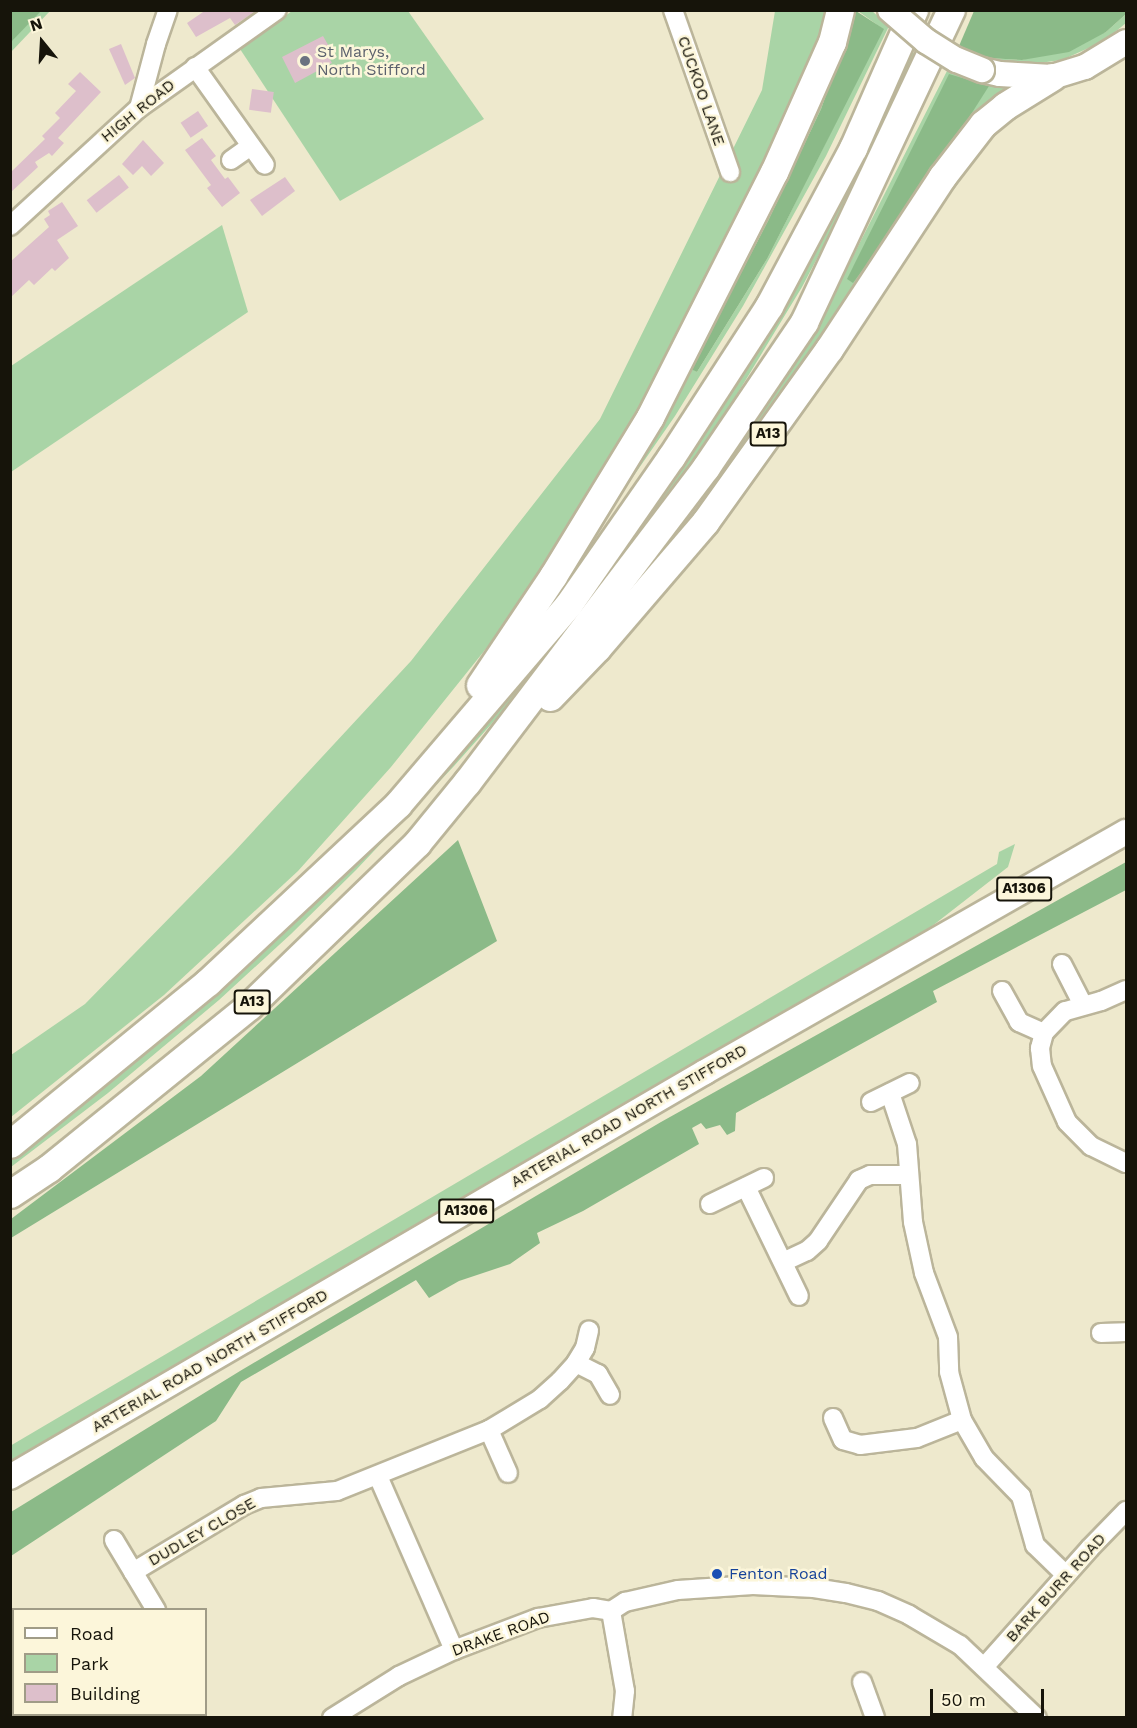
<!DOCTYPE html>
<html>
<head>
<meta charset="utf-8">
<style>
	body { margin:0 }
	#map { position:relative; width:1137px; height:1728px; overflow:hidden; background:#eee9cd; font-family:"Work Sans",sans-serif }
	div>[style] { position:absolute }
	[style*='--x'] { left:calc(var(--x)*1px); top:calc(var(--y)*1px); width:calc(var(--w)*1px); rotate:calc(var(--a)*1deg) }
	.green>* { inset:0; background:#a9d4a6 }
	.forest>* { inset:0; background:#8bba88 }
	.building>* { inset:0; background:#ddbfcb; transform-origin:0 0 }
	.roads { filter:drop-shadow(2px 0 #bbb59a) drop-shadow(-2px 0 #bbb59a) drop-shadow(0 2px #bbb59a) drop-shadow(0 -2px #bbb59a) }
	.minor>* { height:18px; margin:-9px; padding:0 9px; transform-origin:9px; border-radius:9px; background:#fff }
	.major>* { height:24px; margin:-12px; padding:0 12px; transform-origin:12px; border-radius:12px; background:#fff }
	.highway>* { height:27px; margin:-13.5px; padding:0 13.5px; transform-origin:13.5px; border-radius:13.5px; background:#fff }
	.bridges { filter:drop-shadow(2px 0 #bbb59a) drop-shadow(-2px 0 #bbb59a) drop-shadow(0 2px #bbb59a) drop-shadow(0 -2px #bbb59a) }
	.major-bridge>* { height:24px; margin:-12px; padding:0 12px; transform-origin:12px; border-radius:12px; background:#fff }
	.dots>* { width:16px; height:16px; translate:-50% -50%; box-sizing:border-box; border:3px solid #fcf6da; border-radius:50% }
	span { translate:-50% -50%; white-space:nowrap; text-align:center; line-height:1.15; -webkit-text-stroke:5px #fcf6da; paint-order:stroke }
	.shield-label span { padding:2px 4px; background:#fcf6da; border:2px solid; border-radius:4px; -webkit-text-stroke-width:0 }
	.shield-label { font-size:15px; color:#16140a; font-weight:700 }
	.worship-label { font-size:16px; color:#5b616d }
	.left { translate:0 -50%; text-align:left }
	.street-label { font-size:16px; color:#16140a }
	.transit-label { font-size:16px; color:#164399 }
	.frame { position:absolute; inset:0; border:12px solid #16140a; pointer-events:none }
	.legend { position:absolute; left:12px; top:1608px; width:195px; height:108px; box-sizing:border-box; background:#fcf6da; border:2px solid #a09c87; margin:0; padding:8px 10px; list-style:none; font-size:18px; color:#16140a }
	.legend li { display:flex; align-items:center; gap:12px; height:30px }
	.legend b { width:30px; border:2px solid #a09c87 }
	.north { position:absolute; left:12px; top:12px; width:60px; height:60px; -webkit-text-stroke:4px #fcf6da; paint-order:stroke; rotate:342deg; font-size:16px; font-weight:700; line-height:24px; text-align:center; color:#16140a }
	.north::after { content:''; display:block; margin:auto; width:21px; height:27px; background:#16140a; clip-path:polygon(50% 0,100% 100%,50% 72%,0 100%) }
	.scale { position:absolute; left:930px; top:1689px; width:114px; height:27px; box-sizing:border-box; border:3px solid #16140a; border-top:0; padding-left:8px; font-size:18px; line-height:21px; white-space:nowrap; color:#16140a; -webkit-text-stroke:4px #fcf6da; paint-order:stroke }
</style>
</head>
<body>
<div id="map">
	<div class="green">
		<i style="clip-path:polygon(11px 11px,50px 11px,11px 52px)"></i>
		<i style="clip-path:polygon(292px 11px,408px 11px,484px 119px,340px 201px,240px 49px)"></i>
		<i style="clip-path:polygon(775px 11px,825px 11px,816px 45px,762px 170px,599px 487px,501px 630px,391px 767px,298px 871px,164px 995px,11px 1117px,11px 1055px,85px 1004px,233px 853px,411px 661px,600px 419px,762px 90px)"></i>
		<i style="clip-path:polygon(846px 11px,856px 11px,821px 109px,768px 221px,691px 368px,697px 372px,767px 259px,883px 29px,858px 11px,872px 11px,889px 26px,826px 156px,743px 306px,675px 416px,610px 510px,606px 507px)"></i>
		<i style="clip-path:polygon(1126px 14px,1126px 23px,1104px 41px,1062px 60px,1031px 64px,988px 58px,1022px 60px,1106px 32px)"></i>
		<i style="clip-path:polygon(910px 50px,922px 59px,802px 287px,716px 429px,617px 567px,525px 686px,454px 766px,356px 870px,291px 934px,219px 1000px,108px 1093px,11px 1167px,11px 1155px,125px 1067px,595px 581px)"></i>
		<i style="clip-path:polygon(948px 69px,988px 84px,990px 80px,1025px 85px,708px 501px,704px 497px,762px 411px,852px 258px)"></i>
		<i style="clip-path:polygon(222px 225px,248px 312px,11px 472px,11px 366px)"></i>
		<i style="clip-path:polygon(1015px 844px,1008px 867px,909px 944px,11px 1465px,10px 1446px,997px 864px,999px 852px)"></i>
	</div>
	<div class="forest">
		<i style="clip-path:polygon(11px 10px,41px 11px,11px 42px,10px 11px)"></i>
		<i style="clip-path:polygon(856px 11px,884px 29px,767px 259px,697px 372px,691px 369px,768px 221px,821px 109px)"></i>
		<i style="clip-path:polygon(974px 11px,1126px 10px,1126px 14px,1106px 32px,1069px 52px,1022px 60px,988px 58px,959px 46px)"></i>
		<i style="clip-path:polygon(949px 74px,989px 86px,926px 185px,853px 283px,847px 279px)"></i>
		<i style="clip-path:polygon(458px 840px,497px 941px,11px 1238px,11px 1219px,201px 1076px)"></i>
		<i style="clip-path:polygon(1126px 862px,1126px 890px,933px 991px,937px 1002px,736px 1113px,735px 1131px,727px 1135px,720px 1125px,706px 1129px,701px 1123px,692px 1128px,699px 1144px,583px 1211px,537px 1233px,540px 1243px,510px 1264px,459px 1281px,429px 1298px,416px 1280px,241px 1382px,216px 1421px,11px 1556px,11px 1512px,240px 1371px,661px 1122px)"></i>
	</div>
	<div class="building">
		<i style="clip-path:polygon(206px 10px,257px 10px,235px 25px,230px 18px,196px 37px,187px 23px)"></i>
		<i style="clip-path:polygon(323px 36px,331px 50px,326px 53px,332px 63px,295px 83px,282px 57px)"></i>
		<i style="clip-path:polygon(121px 44px,135px 78px,125px 85px,109px 49px)"></i>
		<i style="clip-path:polygon(80px 72px,101px 92px,58px 138px,64px 143px,52px 156px,49px 153px,35px 162px,38px 167px,10px 193px,10px 173px,45px 139px,42px 136px,60px 118px,55px 113px,76px 91px,68px 84px)"></i>
		<i style="left:252px;top:89px;width:22px;height:21px;rotate:8deg"></i>
		<i style="left:198px;top:111px;width:18px;height:21px;rotate:56deg"></i>
		<i style="clip-path:polygon(202px 138px,216px 156px,211px 160px,225px 179px,228px 177px,240px 193px,222px 207px,207px 188px,211px 185px,185px 150px)"></i>
		<i style="clip-path:polygon(143px 140px,164px 163px,151px 176px,142px 166px,133px 175px,122px 164px)"></i>
		<i style="left:119px;top:175px;width:16px;height:41px;rotate:52deg"></i>
		<i style="clip-path:polygon(285px 177px,295px 191px,262px 216px,250px 200px)"></i>
		<i style="clip-path:polygon(62px 202px,78px 226px,57px 240px,69px 258px,55px 271px,52px 268px,34px 285px,29px 280px,10px 298px,10px 262px,49px 227px,44px 219px,50px 215px,48px 211px)"></i>
	</div>
	<div class="roads">
		<div class="minor">
			<i style="--x:673;--y:10;--w:172;--a:70.6"></i>
			<i style="--x:195;--y:67;--w:120;--a:54.5"></i>
			<i style="--x:139;--y:108;--w:66;--a:-75.1"></i>
			<i style="--x:156;--y:44;--w:36;--a:-71"></i>
			<i style="--x:231;--y:160;--w:24;--a:-35"></i>
			<i style="--x:10;--y:226;--w:175;--a:-42.5"></i>
			<i style="--x:139;--y:108;--w:169;--a:-35.4"></i>
			<i style="--x:1062;--y:964;--w:46;--a:62.9"></i>
			<i style="--x:1126;--y:990;--w:27;--a:156"></i>
			<i style="--x:1101;--y:1001;--w:37;--a:164"></i>
			<i style="--x:1065;--y:1011;--w:30;--a:134"></i>
			<i style="--x:1044;--y:1033;--w:16;--a:105"></i>
			<i style="--x:1040;--y:1048;--w:18;--a:84"></i>
			<i style="--x:1042;--y:1066;--w:61;--a:65.9"></i>
			<i style="--x:1067;--y:1122;--w:34;--a:45"></i>
			<i style="--x:1091;--y:1146;--w:39;--a:26"></i>
			<i style="--x:1002;--y:991;--w:35;--a:61"></i>
			<i style="--x:1019;--y:1022;--w:27;--a:24"></i>
			<i style="--x:890;--y:1093;--w:54;--a:71.6"></i>
			<i style="--x:907;--y:1144;--w:78;--a:85.6"></i>
			<i style="--x:913;--y:1222;--w:52;--a:77.8"></i>
			<i style="--x:924;--y:1273;--w:68;--a:69.4"></i>
			<i style="--x:948;--y:1337;--w:35;--a:88"></i>
			<i style="--x:949;--y:1372;--w:50;--a:74.8"></i>
			<i style="--x:962;--y:1420;--w:44;--a:59.9"></i>
			<i style="--x:984;--y:1458;--w:53;--a:45.8"></i>
			<i style="--x:1021;--y:1496;--w:51;--a:74.1"></i>
			<i style="--x:1035;--y:1545;--w:43;--a:44.1"></i>
			<i style="--x:871;--y:1102;--w:43;--a:-26"></i>
			<i style="--x:746;--y:1187;--w:121;--a:64.1"></i>
			<i style="--x:710;--y:1204;--w:60;--a:-25.7"></i>
			<i style="--x:783;--y:1262;--w:26;--a:-25"></i>
			<i style="--x:807;--y:1251;--w:15;--a:-42"></i>
			<i style="--x:818;--y:1241;--w:73;--a:-56.1"></i>
			<i style="--x:859;--y:1180;--w:12;--a:-24"></i>
			<i style="--x:870;--y:1175;--w:39;--a:0"></i>
			<i style="--x:1101;--y:1333;--w:25;--a:-2"></i>
			<i style="--x:576;--y:1363;--w:25;--a:27"></i>
			<i style="--x:598;--y:1374;--w:24;--a:60"></i>
			<i style="--x:833;--y:1418;--w:24;--a:66"></i>
			<i style="--x:843;--y:1440;--w:18;--a:16"></i>
			<i style="--x:860;--y:1445;--w:57;--a:-7"></i>
			<i style="--x:917;--y:1438;--w:48;--a:-21.8"></i>
			<i style="--x:489;--y:1430;--w:47;--a:66.2"></i>
			<i style="--x:378;--y:1476;--w:190;--a:66.4"></i>
			<i style="--x:114;--y:1540;--w:82;--a:59"></i>
			<i style="--x:133;--y:1572;--w:130;--a:-31.1"></i>
			<i style="--x:244;--y:1505;--w:18;--a:-22"></i>
			<i style="--x:261;--y:1498;--w:76;--a:-5.3"></i>
			<i style="--x:337;--y:1491;--w:164;--a:-21.9"></i>
			<i style="--x:489;--y:1430;--w:60;--a:-31.3"></i>
			<i style="--x:540;--y:1399;--w:27;--a:-42"></i>
			<i style="--x:560;--y:1381;--w:24;--a:-48"></i>
			<i style="--x:576;--y:1363;--w:17;--a:-59"></i>
			<i style="--x:585;--y:1348;--w:18;--a:-77"></i>
			<i style="--x:611;--y:1611;--w:81;--a:80.1"></i>
			<i style="--x:625;--y:1691;--w:27;--a:96"></i>
			<i style="--x:10;--y:1660;--w:10;--a:-66"></i>
			<i style="--x:985;--y:1666;--w:158;--a:-48.3"></i>
			<i style="--x:1090;--y:1548;--w:52;--a:-45.8"></i>
			<i style="--x:862;--y:1682;--w:38;--a:70"></i>
			<i style="--x:332;--y:1718;--w:79;--a:-32.1"></i>
			<i style="--x:399;--y:1676;--w:61;--a:-25.3"></i>
			<i style="--x:454;--y:1650;--w:90;--a:-20.9"></i>
			<i style="--x:538;--y:1618;--w:56;--a:-10.3"></i>
			<i style="--x:593;--y:1608;--w:18;--a:9"></i>
			<i style="--x:611;--y:1611;--w:17;--a:-33"></i>
			<i style="--x:625;--y:1602;--w:54;--a:-12.8"></i>
			<i style="--x:678;--y:1590;--w:75;--a:-3.8"></i>
			<i style="--x:753;--y:1585;--w:61;--a:2.8"></i>
			<i style="--x:814;--y:1588;--w:32;--a:9"></i>
			<i style="--x:846;--y:1593;--w:33;--a:14"></i>
			<i style="--x:878;--y:1601;--w:34;--a:24"></i>
			<i style="--x:909;--y:1615;--w:59;--a:30.5"></i>
			<i style="--x:960;--y:1645;--w:106;--a:43.5"></i>
		</div>
		<div class="major">
			<i style="--x:982;--y:70;--w:18;--a:13"></i>
			<i style="--x:1000;--y:74;--w:52;--a:3.3"></i>
			<i style="--x:1052;--y:77;--w:34;--a:-17"></i>
			<i style="--x:1085;--y:67;--w:48;--a:-31.4"></i>
			<i style="--x:10;--y:1477;--w:804;--a:-30.23"></i>
			<i style="--x:705;--y:1072;--w:485;--a:-29.7"></i>
		</div>
		<div class="highway">
			<i style="--x:480;--y:685;--w:131;--a:-56.2"></i>
			<i style="--x:553;--y:576;--w:186;--a:-58.6"></i>
			<i style="--x:650;--y:417;--w:275;--a:-63.2"></i>
			<i style="--x:774;--y:172;--w:142;--a:-66"></i>
			<i style="--x:832;--y:42;--w:33;--a:-76"></i>
			<i style="--x:550;--y:697;--w:68;--a:-46.2"></i>
			<i style="--x:597;--y:648;--w:166;--a:-49.4"></i>
			<i style="--x:705;--y:522;--w:213;--a:-54.4"></i>
			<i style="--x:829;--y:349;--w:206;--a:-56.7"></i>
			<i style="--x:942;--y:177;--w:67;--a:-52.3"></i>
			<i style="--x:983;--y:124;--w:28;--a:-39"></i>
			<i style="--x:1005;--y:106;--w:55;--a:-31.7"></i>
			<i style="--x:10;--y:1144;--w:256;--a:-39.3"></i>
			<i style="--x:208;--y:982;--w:260;--a:-43.1"></i>
			<i style="--x:398;--y:804;--w:262;--a:-49.5"></i>
			<i style="--x:568;--y:605;--w:180;--a:-55.2"></i>
			<i style="--x:671;--y:457;--w:180;--a:-57"></i>
			<i style="--x:769;--y:306;--w:179;--a:-62"></i>
			<i style="--x:853;--y:148;--w:151;--a:-66.2"></i>
			<i style="--x:10;--y:1194;--w:47;--a:-33.7"></i>
			<i style="--x:49;--y:1168;--w:257;--a:-39"></i>
			<i style="--x:249;--y:1006;--w:234;--a:-44.1"></i>
			<i style="--x:417;--y:843;--w:79;--a:-50.7"></i>
			<i style="--x:467;--y:782;--w:395;--a:-52.8"></i>
			<i style="--x:706;--y:467;--w:175;--a:-55.9"></i>
			<i style="--x:804;--y:322;--w:345;--a:-64.8"></i>
		</div>
	</div>
	<div class="bridges">
		<div class="major-bridge">
			<i style="--x:890;--y:10;--w:48;--a:40.7"></i>
			<i style="--x:926;--y:41;--w:36;--a:32"></i>
			<i style="--x:957;--y:60;--w:27;--a:22"></i>
		</div>
	</div>
	<div class="dots">
		<i style="left:305px;top:61px;background:#6b7280"></i>
		<i style="left:717px;top:1574px;background:#1a4fb4"></i>
	</div>
	<div class="shield-label">
		<span style="left:768px;top:434px">A13</span>
		<span style="left:1024px;top:889px">A1306</span>
		<span style="left:252px;top:1002px">A13</span>
		<span style="left:466px;top:1211px">A1306</span>
	</div>
	<div class="worship-label">
		<span class="left" style="left:317px;top:61px">St Marys,<br>North Stifford</span>
	</div>
	<div class="street-label">
		<span style="left:701px;top:91px;rotate:71deg">CUCKOO LANE</span>
		<span style="left:138px;top:111px;rotate:-39deg">HIGH ROAD</span>
		<span style="left:629px;top:1116px;rotate:-30deg">ARTERIAL ROAD NORTH STIFFORD</span>
		<span style="left:210px;top:1361px;rotate:-30deg">ARTERIAL ROAD NORTH STIFFORD</span>
		<span style="left:202px;top:1532px;rotate:-30deg">DUDLEY CLOSE</span>
		<span style="left:1056px;top:1588px;rotate:-48deg">BARK BURR ROAD</span>
		<span style="left:501px;top:1634px;rotate:-20deg">DRAKE ROAD</span>
	</div>
	<div class="transit-label">
		<span class="left" style="left:729px;top:1574px">Fenton Road</span>
	</div>
	<div class="frame"></div>
	<ul class="legend">
	<li><b style="height:8px;background:#fff"></b>Road</li>
	<li><b style="height:16px;background:#a9d4a6"></b>Park</li>
	<li><b style="height:16px;background:#ddbfcb"></b>Building</li>
	</ul>
	<div class="north">N</div>
	<div class="scale">50 m</div>
</div>
</body>
</html>
